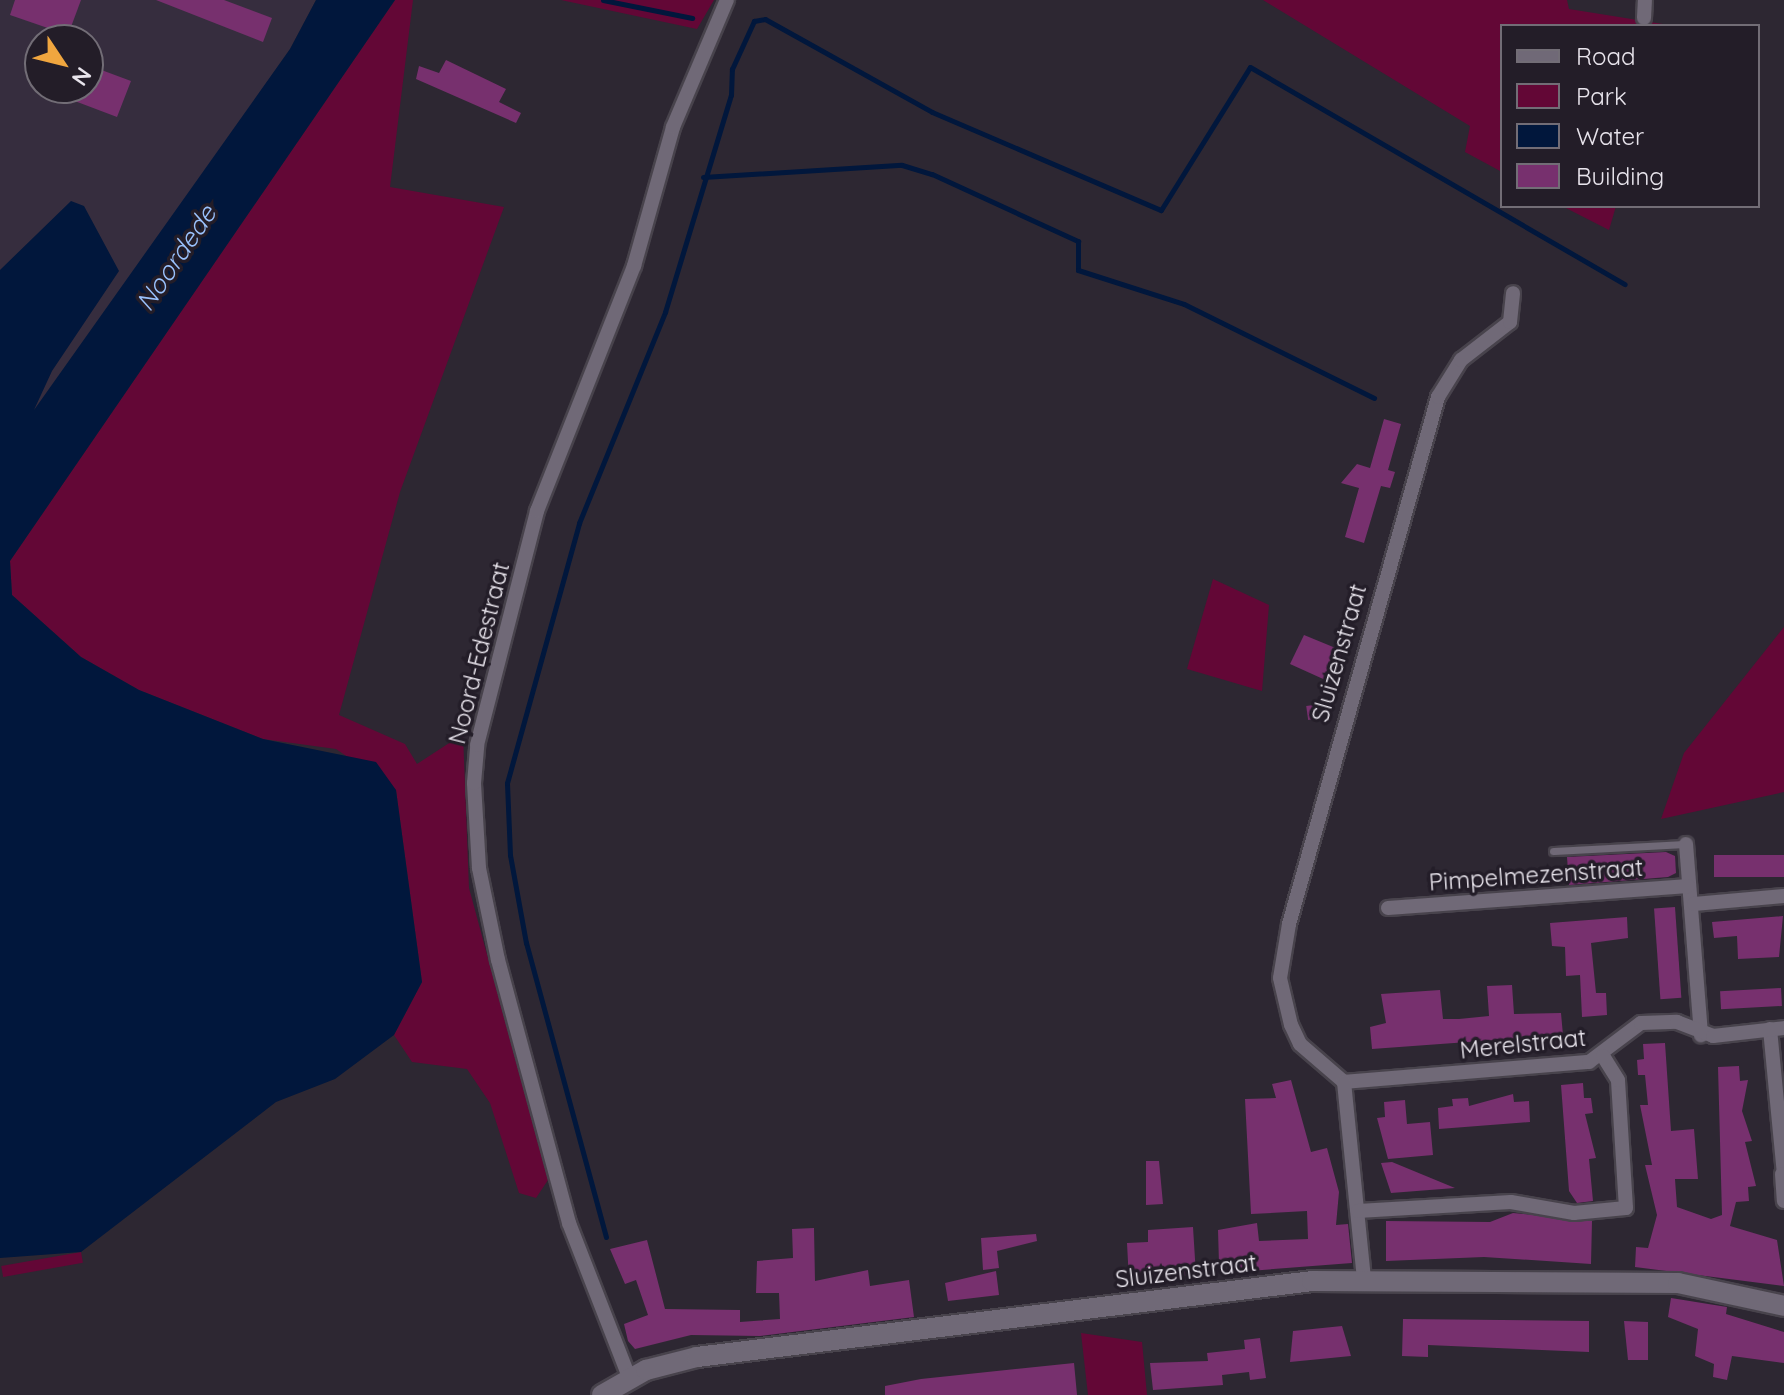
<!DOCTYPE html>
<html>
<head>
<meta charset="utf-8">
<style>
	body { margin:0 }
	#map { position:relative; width:1784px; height:1395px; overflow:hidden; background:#2d2732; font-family:Quicksand,sans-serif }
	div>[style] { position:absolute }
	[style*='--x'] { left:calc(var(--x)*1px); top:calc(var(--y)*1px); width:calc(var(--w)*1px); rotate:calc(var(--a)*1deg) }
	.built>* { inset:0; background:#362d3e }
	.green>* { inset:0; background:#630736; transform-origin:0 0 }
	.water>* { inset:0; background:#01173c }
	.stream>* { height:5px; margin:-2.5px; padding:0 2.5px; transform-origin:2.5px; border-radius:2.5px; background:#01173c }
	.building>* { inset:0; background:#77306e; transform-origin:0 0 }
	.roads { filter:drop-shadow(2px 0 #48434c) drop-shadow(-2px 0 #48434c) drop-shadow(0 2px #48434c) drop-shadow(0 -2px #48434c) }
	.lane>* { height:7px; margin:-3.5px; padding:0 3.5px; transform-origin:3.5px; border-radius:3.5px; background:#706977 }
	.street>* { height:14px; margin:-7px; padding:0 7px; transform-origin:7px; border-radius:7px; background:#706977 }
	.secondary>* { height:20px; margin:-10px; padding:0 10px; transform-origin:10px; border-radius:10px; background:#706977 }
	span { translate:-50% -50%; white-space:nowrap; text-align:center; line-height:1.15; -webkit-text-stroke:7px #231d28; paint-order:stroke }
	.street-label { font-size:24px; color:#e8e4ec }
	.water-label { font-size:26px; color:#9ac2fd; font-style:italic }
	.legend { position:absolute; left:1500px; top:24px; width:260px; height:184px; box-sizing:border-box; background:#231d28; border:2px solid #726d76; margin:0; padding:10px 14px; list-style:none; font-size:24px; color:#e8e4ec }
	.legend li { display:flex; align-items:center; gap:16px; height:40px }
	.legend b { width:40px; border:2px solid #726d76 }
	.north { position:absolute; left:24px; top:24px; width:80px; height:80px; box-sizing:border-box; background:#231d28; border:2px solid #726d76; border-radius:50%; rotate:125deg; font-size:22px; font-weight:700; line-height:32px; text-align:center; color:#e8e4ec }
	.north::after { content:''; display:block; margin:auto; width:28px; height:36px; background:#f0a63f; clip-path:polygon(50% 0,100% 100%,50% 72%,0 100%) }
</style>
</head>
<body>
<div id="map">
	<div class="built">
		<i style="clip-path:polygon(evenodd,0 0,316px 0,290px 49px,0 468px,0 0,40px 40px,88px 40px,88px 88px,40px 88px,40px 40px)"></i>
	</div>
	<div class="green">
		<i style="clip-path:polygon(395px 0,413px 0,390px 187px,504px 207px,400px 492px,339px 715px,405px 744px,417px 764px,463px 734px,469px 888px,548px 1180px,536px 1198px,519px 1193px,490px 1103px,467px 1069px,412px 1062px,394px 1035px,422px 982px,396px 790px,336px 749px,263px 739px,139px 690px,81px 657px,12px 595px,10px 561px)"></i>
		<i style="clip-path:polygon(561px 0,714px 0,697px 29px)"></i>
		<i style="clip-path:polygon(1263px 0,1567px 0,1569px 9px,1669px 25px,1502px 26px,1502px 172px,1465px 152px,1470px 126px)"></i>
		<i style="clip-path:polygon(1562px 206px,1616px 206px,1609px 230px)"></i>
		<i style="clip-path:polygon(1213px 579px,1269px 605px,1262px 691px,1187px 669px)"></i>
		<i style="clip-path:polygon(1784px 627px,1784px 792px,1661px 819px,1684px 753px)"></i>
		<i style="left:81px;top:1252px;width:11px;height:81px;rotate:80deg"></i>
		<i style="clip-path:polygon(1081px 1333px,1142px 1342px,1147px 1395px,1088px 1395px)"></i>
	</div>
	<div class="water">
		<i style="clip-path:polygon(316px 0,395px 0,10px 561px,12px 595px,81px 657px,139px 690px,263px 739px,376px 762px,396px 790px,422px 982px,394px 1035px,335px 1079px,276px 1102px,81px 1252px,0 1258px,0 270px,71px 201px,84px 206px,119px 271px,52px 371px,34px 410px,290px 49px)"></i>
	</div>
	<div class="stream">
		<i style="--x:603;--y:0;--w:91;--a:11.4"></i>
		<i style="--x:703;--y:177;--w:199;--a:-3.5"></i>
		<i style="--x:902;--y:165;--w:31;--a:17"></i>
		<i style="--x:932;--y:174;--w:161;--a:24.7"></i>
		<i style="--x:1078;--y:241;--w:29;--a:90"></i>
		<i style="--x:1078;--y:270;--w:111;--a:17.8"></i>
		<i style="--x:1184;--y:304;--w:212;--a:26.3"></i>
		<i style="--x:606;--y:1237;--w:305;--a:-105.2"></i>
		<i style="--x:526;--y:943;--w:89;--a:-100.3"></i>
		<i style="--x:510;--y:855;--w:72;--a:-92.4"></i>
		<i style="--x:507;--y:783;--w:270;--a:-74.5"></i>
		<i style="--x:579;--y:523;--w:228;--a:-67.8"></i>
		<i style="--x:665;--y:312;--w:227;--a:-73.1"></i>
		<i style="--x:731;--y:95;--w:26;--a:-88"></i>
		<i style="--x:732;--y:69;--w:53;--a:-65.4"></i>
		<i style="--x:754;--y:21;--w:11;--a:-10"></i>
		<i style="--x:765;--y:19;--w:191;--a:29.1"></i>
		<i style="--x:932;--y:112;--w:249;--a:23.2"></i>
		<i style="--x:1161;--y:210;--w:168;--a:-58.1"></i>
		<i style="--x:1250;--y:67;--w:433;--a:30.1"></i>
	</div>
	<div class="building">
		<i style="clip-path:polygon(15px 0,81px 0,68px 35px,10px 15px)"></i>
		<i style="clip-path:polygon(156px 0,224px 0,272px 18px,263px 42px)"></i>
		<i style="clip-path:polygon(446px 60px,506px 89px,499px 102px,521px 113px,516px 123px,416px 79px,419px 66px,439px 73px)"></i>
		<i style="clip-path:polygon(88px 65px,131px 81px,117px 117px,43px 89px,88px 88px)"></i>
		<i style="clip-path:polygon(1384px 419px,1401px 424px,1388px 470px,1395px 472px,1390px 488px,1381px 486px,1364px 543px,1345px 537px,1359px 488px,1341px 483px,1357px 464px,1370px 468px)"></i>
		<i style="clip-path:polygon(1304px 635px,1338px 649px,1342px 659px,1332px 683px,1290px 664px)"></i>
		<i style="left:1328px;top:703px;width:14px;height:22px;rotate:82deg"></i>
		<i style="clip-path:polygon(1666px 852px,1675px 856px,1676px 873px,1668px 877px,1569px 885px,1567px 857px)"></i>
		<i style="left:1784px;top:855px;width:22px;height:70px;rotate:90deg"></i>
		<i style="left:1675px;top:907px;width:91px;height:21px;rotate:86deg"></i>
		<i style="clip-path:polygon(1783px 916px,1779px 957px,1738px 959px,1737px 936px,1714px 938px,1712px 922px)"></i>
		<i style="clip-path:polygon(1627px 917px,1628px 938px,1591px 943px,1596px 993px,1606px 993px,1607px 1015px,1582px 1017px,1580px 975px,1566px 976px,1565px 947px,1552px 946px,1550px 923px)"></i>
		<i style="clip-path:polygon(1512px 985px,1514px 1014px,1561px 1013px,1563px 1035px,1372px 1049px,1370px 1027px,1386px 1023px,1381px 994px,1440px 990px,1443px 1019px,1459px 1019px,1489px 1016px,1487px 986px)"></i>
		<i style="left:1781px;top:988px;width:18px;height:61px;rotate:87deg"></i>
		<i style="clip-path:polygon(1665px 1043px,1671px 1131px,1694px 1129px,1698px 1179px,1675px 1179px,1677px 1207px,1711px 1219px,1722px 1215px,1718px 1067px,1739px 1066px,1740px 1081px,1748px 1080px,1742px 1111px,1752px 1141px,1745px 1142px,1756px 1186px,1748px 1187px,1749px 1201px,1736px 1202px,1730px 1226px,1777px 1240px,1784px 1286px,1635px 1267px,1636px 1247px,1648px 1248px,1657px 1215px,1645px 1165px,1652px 1165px,1640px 1105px,1648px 1105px,1645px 1075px,1638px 1075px,1637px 1060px,1644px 1059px,1643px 1044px)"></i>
		<i style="clip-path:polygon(1291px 1080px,1311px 1152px,1327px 1148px,1339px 1192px,1336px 1225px,1348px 1224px,1352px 1263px,1236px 1272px,1235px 1262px,1219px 1264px,1218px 1230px,1257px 1223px,1259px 1241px,1308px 1239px,1307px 1211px,1251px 1214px,1245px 1099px,1276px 1098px,1272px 1084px)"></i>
		<i style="clip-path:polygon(1583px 1083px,1584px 1098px,1591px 1098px,1593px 1113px,1585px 1114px,1596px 1158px,1589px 1159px,1593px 1201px,1577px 1203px,1569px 1191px,1561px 1085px)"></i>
		<i style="clip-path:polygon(1513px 1094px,1514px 1102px,1529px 1101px,1530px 1122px,1439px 1129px,1438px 1108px,1453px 1106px,1452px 1099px,1468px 1098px,1469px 1106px)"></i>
		<i style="clip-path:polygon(1405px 1100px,1407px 1124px,1430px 1122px,1433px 1155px,1388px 1159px,1377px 1118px,1385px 1117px,1384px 1102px)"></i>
		<i style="clip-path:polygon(1146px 1161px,1159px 1161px,1163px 1204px,1146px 1205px)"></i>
		<i style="clip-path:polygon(1392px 1162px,1455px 1188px,1391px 1193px,1381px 1163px)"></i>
		<i style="clip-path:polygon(1513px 1213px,1592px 1221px,1591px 1264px,1484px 1257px,1386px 1261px,1386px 1221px,1490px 1222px)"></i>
		<i style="clip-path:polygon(1193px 1227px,1196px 1275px,1129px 1281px,1127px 1243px,1148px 1242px,1148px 1230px)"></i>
		<i style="clip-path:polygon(814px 1228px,815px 1281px,868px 1270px,870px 1286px,909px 1280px,914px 1317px,760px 1336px,691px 1335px,635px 1349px,628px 1341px,624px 1324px,648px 1315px,636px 1280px,625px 1284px,610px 1249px,647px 1240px,665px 1309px,740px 1310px,740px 1322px,780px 1319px,779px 1293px,756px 1293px,757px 1261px,793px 1258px,792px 1229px)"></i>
		<i style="clip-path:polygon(1036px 1234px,1037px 1241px,997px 1251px,999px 1268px,983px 1270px,981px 1238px)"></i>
		<i style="clip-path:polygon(996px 1271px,999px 1295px,948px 1301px,945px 1283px)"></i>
		<i style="clip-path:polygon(1671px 1298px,1727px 1307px,1726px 1314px,1784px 1332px,1784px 1363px,1732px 1356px,1727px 1380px,1713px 1377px,1714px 1364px,1695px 1356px,1698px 1329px,1668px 1317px)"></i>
		<i style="clip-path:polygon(1403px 1319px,1589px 1321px,1589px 1352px,1428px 1345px,1428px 1357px,1402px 1356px)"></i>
		<i style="clip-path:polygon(1624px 1321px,1648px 1322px,1648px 1360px,1628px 1360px)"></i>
		<i style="clip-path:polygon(1342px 1326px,1351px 1356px,1290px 1362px,1293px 1331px)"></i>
		<i style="clip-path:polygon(1260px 1338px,1266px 1378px,1250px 1380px,1249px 1372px,1222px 1375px,1223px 1385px,1153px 1390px,1150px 1363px,1208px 1361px,1207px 1353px,1245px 1349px,1244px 1340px)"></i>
		<i style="clip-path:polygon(1074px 1363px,1077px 1395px,885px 1395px,885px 1386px,921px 1379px)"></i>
	</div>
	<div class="roads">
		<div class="lane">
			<i style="--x:1553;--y:851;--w:133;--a:-3"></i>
		</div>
		<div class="street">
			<i style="--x:1644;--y:18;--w:18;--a:-87"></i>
			<i style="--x:1686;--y:844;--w:192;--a:85.5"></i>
			<i style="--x:1694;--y:904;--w:90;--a:-5.1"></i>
			<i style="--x:1388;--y:908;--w:301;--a:-4.2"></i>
			<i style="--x:1770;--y:1029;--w:146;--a:84.5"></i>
			<i style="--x:1344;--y:1082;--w:58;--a:-139.2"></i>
			<i style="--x:1300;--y:1044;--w:21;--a:-115"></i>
			<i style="--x:1291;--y:1025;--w:48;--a:-103.2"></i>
			<i style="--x:1280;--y:978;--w:55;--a:-80.5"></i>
			<i style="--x:1289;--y:924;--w:548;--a:-74.21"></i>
			<i style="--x:1438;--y:397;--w:44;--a:-58.1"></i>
			<i style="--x:1461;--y:360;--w:62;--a:-37.8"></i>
			<i style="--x:1510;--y:322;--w:29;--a:-84"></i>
			<i style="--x:1344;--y:1082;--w:246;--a:-4.7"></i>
			<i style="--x:1589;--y:1062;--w:65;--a:-36.9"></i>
			<i style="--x:1641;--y:1023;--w:36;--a:-2"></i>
			<i style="--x:1677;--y:1022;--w:39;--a:21"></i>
			<i style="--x:1713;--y:1036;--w:71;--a:-6.4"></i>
			<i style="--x:1344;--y:1082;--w:197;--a:84.2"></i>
			<i style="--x:1782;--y:1174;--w:27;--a:86"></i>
			<i style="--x:1358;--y:1211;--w:153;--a:-3.4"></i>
			<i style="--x:1511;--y:1202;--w:64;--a:9.9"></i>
			<i style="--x:1574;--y:1213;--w:52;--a:-5.5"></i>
			<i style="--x:1626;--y:1208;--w:128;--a:-93.6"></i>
			<i style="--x:1618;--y:1080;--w:28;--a:-122"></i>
			<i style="--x:629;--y:1377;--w:165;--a:-111.3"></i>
			<i style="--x:569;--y:1223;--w:272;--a:-105.1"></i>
			<i style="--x:498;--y:960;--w:94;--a:-101.7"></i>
			<i style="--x:479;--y:868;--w:85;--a:-93.4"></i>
			<i style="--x:474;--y:783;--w:38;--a:-85"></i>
			<i style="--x:477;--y:745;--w:242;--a:-75.6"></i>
			<i style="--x:537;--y:511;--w:264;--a:-68.4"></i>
			<i style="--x:634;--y:266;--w:144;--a:-74.3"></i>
			<i style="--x:673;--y:127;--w:138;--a:-67"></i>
		</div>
		<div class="secondary">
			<i style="--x:602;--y:1395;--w:51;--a:-29.6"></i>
			<i style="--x:646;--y:1370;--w:53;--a:-14.3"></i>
			<i style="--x:697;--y:1357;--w:620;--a:-7.04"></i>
			<i style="--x:1312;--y:1281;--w:366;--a:0.3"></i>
			<i style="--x:1678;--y:1283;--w:108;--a:12.2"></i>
		</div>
	</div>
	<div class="street-label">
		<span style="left:479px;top:653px;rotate:-76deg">Noord-Edestraat</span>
		<span style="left:1339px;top:653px;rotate:-74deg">Sluizenstraat</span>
		<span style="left:1536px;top:875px;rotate:-4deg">Pimpelmezenstraat</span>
		<span style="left:1523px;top:1044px;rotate:-6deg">Merelstraat</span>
		<span style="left:1186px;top:1271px;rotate:-7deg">Sluizenstraat</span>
	</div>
	<div class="water-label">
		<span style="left:176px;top:258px;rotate:-56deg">Noordede</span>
	</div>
	<ul class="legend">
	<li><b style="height:10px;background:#706977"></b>Road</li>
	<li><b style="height:22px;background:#630736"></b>Park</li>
	<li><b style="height:22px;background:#01173c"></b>Water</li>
	<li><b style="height:22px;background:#77306e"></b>Building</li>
	</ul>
	<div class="north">N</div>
</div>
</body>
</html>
